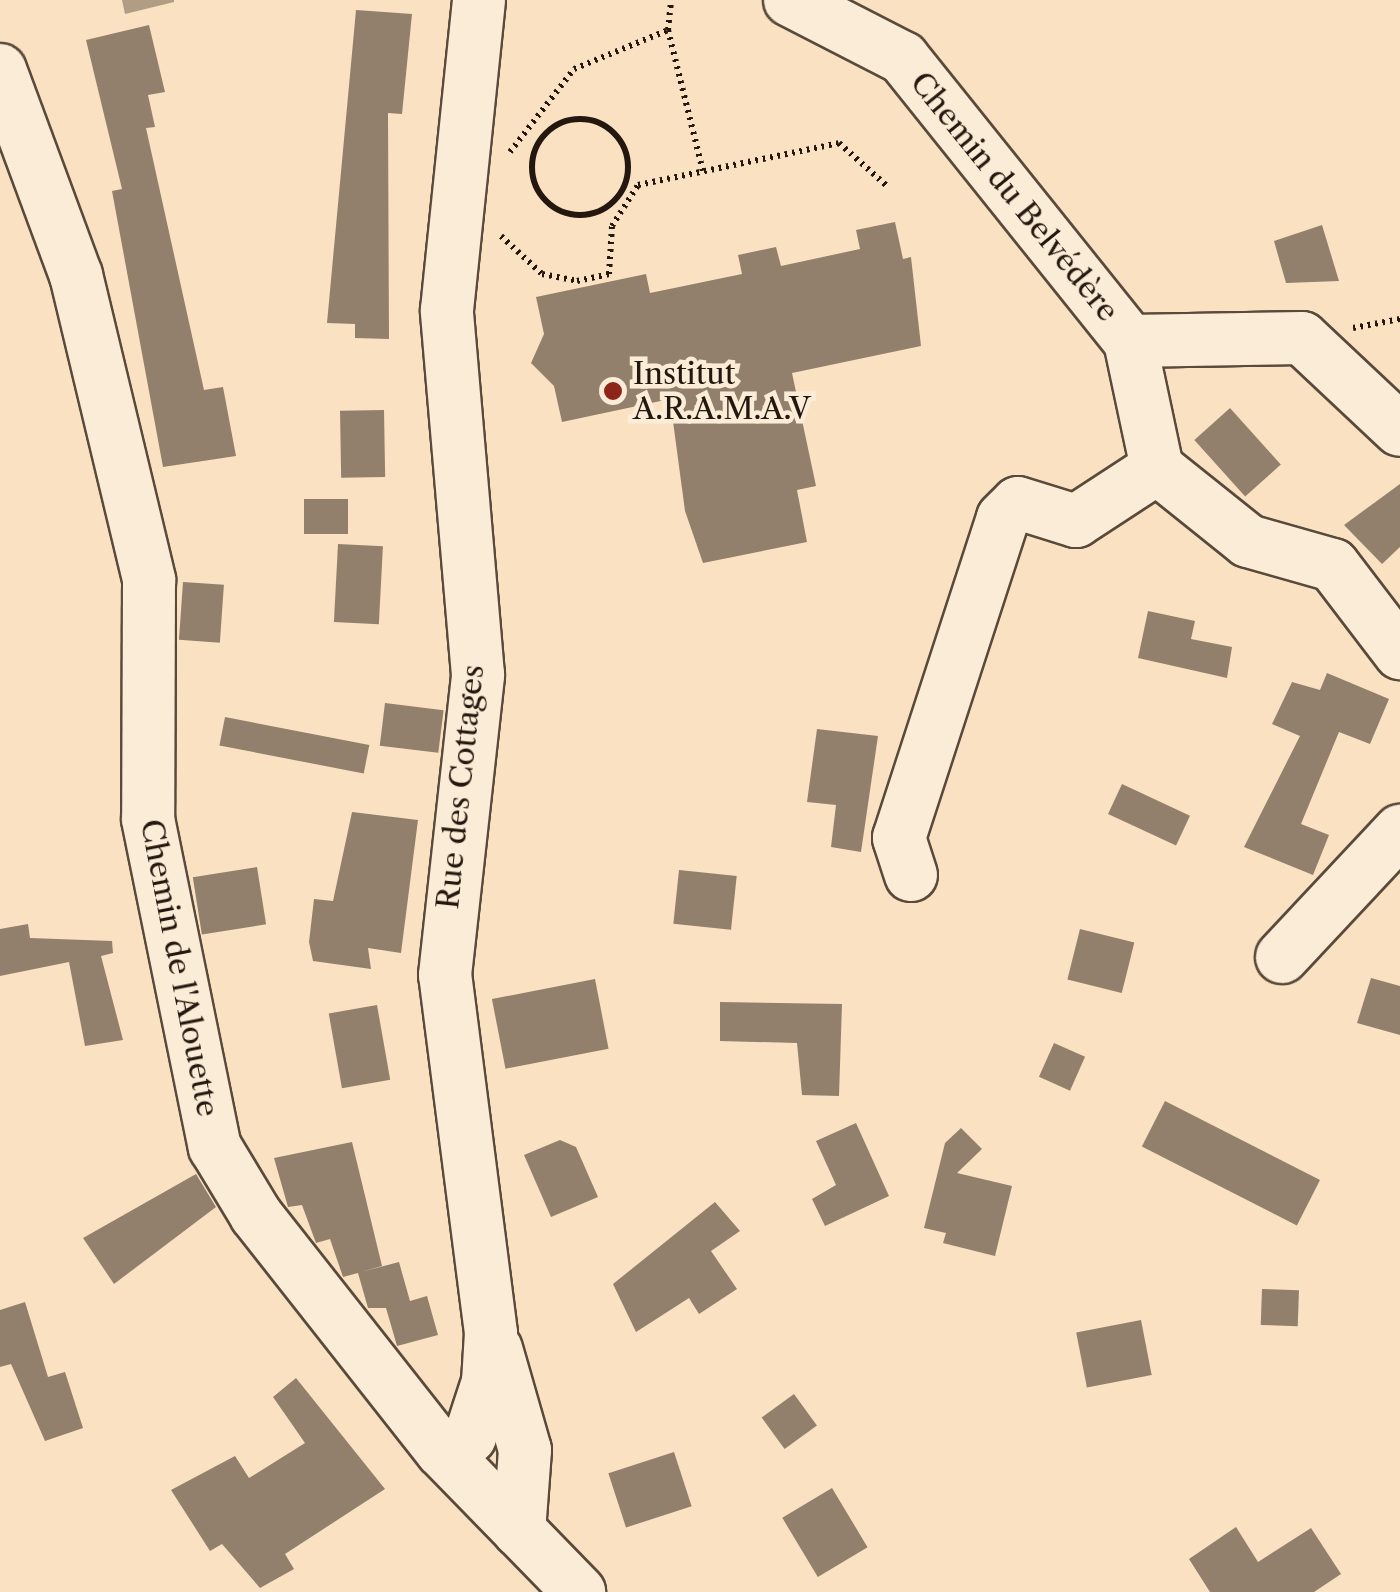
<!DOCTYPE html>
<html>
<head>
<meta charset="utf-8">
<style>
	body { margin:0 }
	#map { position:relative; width:1400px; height:1592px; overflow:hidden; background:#f9e1c1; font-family:"Libre Caslon Text",serif }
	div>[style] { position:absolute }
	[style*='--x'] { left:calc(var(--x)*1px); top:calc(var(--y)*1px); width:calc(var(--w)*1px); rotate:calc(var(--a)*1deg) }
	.water>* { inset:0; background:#b19c84 }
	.building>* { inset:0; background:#93806c; transform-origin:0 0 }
	.path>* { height:6px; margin-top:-3px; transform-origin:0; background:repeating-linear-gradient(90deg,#24170f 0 2.5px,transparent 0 7.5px) }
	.path>.ring { margin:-3px; padding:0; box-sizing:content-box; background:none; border:6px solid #24170f; border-radius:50% }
	.roads { filter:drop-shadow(2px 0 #594a3c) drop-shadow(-2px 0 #594a3c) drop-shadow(0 2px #594a3c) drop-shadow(0 -2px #594a3c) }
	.minor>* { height:52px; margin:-26px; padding:0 26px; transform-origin:26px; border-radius:26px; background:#fbecd7 }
	.dots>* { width:28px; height:28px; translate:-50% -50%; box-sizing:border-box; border:5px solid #fbecd7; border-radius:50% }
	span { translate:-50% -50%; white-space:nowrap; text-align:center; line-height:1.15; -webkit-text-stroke:9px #fbecd7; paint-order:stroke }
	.street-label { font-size:30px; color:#24170f }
	.poi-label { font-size:30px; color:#24170f }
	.left { translate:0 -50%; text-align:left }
</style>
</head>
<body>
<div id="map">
	<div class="water">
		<i style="clip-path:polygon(122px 0,174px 0,174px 2px,125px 14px)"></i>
	</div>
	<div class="building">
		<i style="clip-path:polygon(356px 10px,412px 14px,402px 114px,388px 113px,389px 339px,355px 338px,355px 324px,327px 323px)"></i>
		<i style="clip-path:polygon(149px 25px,165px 92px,148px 95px,155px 127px,146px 128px,204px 390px,223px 387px,236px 456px,163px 467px,112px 191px,122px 189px,86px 40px)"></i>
		<i style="clip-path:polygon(895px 222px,903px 259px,911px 257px,921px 346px,792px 373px,816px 486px,797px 490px,807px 542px,703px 563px,685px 511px,670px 399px,562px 422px,554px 386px,531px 363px,544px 334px,536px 297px,646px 274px,650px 293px,742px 274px,738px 255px,776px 247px,781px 266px,860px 249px,856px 230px)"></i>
		<i style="clip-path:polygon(1322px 225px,1339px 281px,1286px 283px,1274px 241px)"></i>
		<i style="left:1230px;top:408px;width:76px;height:48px;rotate:48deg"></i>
		<i style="left:384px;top:410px;width:67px;height:44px;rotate:89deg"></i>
		<i style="clip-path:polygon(1400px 484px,1400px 547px,1382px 564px,1344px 525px)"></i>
		<i style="left:304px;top:499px;width:44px;height:35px"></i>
		<i style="left:338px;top:544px;width:45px;height:78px;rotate:3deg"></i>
		<i style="left:183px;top:582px;width:41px;height:58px;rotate:4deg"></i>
		<i style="clip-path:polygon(1148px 611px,1195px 621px,1191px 639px,1232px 647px,1227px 678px,1138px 658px)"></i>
		<i style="clip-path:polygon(1327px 673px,1389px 699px,1370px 744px,1339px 732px,1301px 824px,1329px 835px,1313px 875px,1244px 847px,1300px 736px,1272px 724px,1292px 682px,1320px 690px)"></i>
		<i style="left:385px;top:703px;width:59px;height:43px;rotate:7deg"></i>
		<i style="left:225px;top:717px;width:147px;height:29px;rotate:11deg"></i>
		<i style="clip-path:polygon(817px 729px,878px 736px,861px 852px,831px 847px,836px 805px,807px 802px)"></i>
		<i style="left:1122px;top:784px;width:75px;height:33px;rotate:25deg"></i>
		<i style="clip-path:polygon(352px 812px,418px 820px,401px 953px,368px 948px,371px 969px,313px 961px,309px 942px,314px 899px,333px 901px)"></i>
		<i style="left:257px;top:867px;width:58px;height:65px;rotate:81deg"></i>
		<i style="left:679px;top:870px;width:58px;height:54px;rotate:6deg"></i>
		<i style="clip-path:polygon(28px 924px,30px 938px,112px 941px,113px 953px,101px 956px,123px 1040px,85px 1046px,69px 962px,0 976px,0 929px)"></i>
		<i style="left:1080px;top:929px;width:56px;height:52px;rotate:14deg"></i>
		<i style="clip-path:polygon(1371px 978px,1400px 986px,1400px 1035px,1357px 1023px)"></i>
		<i style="left:595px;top:979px;width:71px;height:105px;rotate:79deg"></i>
		<i style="clip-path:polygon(720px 1002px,842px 1004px,839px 1096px,802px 1095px,797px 1043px,720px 1041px)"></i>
		<i style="left:377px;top:1005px;width:76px;height:49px;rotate:80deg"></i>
		<i style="left:1054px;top:1043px;width:34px;height:37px;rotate:24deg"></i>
		<i style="left:1165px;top:1101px;width:174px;height:51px;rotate:27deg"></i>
		<i style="clip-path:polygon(856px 1123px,889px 1196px,825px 1226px,812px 1199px,836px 1185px,816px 1141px)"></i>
		<i style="clip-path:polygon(961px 1128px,982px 1149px,957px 1173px,1012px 1186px,995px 1256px,943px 1243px,946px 1233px,924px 1228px,945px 1143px)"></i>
		<i style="clip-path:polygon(560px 1140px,576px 1147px,598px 1197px,551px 1217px,524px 1155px)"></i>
		<i style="clip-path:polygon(352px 1142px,382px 1266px,361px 1272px,399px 1262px,410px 1301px,427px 1296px,438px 1335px,397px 1346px,386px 1308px,368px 1308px,358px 1273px,343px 1277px,330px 1239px,316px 1243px,302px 1205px,288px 1207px,274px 1158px)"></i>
		<i style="clip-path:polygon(196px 1174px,216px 1207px,114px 1284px,83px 1238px)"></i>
		<i style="clip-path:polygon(715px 1202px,740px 1231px,711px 1251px,737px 1289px,699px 1314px,689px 1298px,636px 1332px,613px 1284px)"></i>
		<i style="left:1262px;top:1289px;width:37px;height:36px;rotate:2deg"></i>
		<i style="clip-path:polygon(25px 1302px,48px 1377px,65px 1372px,83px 1428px,45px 1441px,11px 1364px,0 1367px,0 1310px)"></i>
		<i style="left:1141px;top:1320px;width:56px;height:66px;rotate:79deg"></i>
		<i style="clip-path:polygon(296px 1378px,385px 1489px,285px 1554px,294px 1569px,260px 1588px,222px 1544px,210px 1551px,171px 1490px,235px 1456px,249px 1478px,305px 1443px,273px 1397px)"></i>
		<i style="left:794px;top:1394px;width:39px;height:40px;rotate:54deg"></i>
		<i style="left:674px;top:1452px;width:57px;height:69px;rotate:72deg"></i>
		<i style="left:832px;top:1488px;width:69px;height:58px;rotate:59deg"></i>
		<i style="clip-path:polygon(1236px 1527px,1258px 1562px,1311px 1528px,1341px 1574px,1314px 1592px,1210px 1592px,1189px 1559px)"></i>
	</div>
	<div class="path">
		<i style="--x:668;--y:30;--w:30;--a:-84"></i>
		<i class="ring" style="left:532px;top:119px;width:90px;height:90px"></i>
		<i style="--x:510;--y:152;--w:105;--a:-52.4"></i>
		<i style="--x:574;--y:69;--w:102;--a:-22.5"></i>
		<i style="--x:668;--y:30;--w:145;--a:76.1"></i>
		<i style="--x:501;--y:236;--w:56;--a:42.8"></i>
		<i style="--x:542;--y:274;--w:36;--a:11"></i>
		<i style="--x:577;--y:281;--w:33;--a:-12"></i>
		<i style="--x:609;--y:274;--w:48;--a:-86.4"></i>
		<i style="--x:612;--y:226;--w:49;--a:-57.6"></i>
		<i style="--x:638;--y:185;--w:205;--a:-11.8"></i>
		<i style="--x:839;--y:143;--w:66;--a:41.9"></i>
		<i style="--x:1353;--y:328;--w:48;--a:-10.8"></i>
	</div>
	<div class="roads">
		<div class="minor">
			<i style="--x:790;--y:0;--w:127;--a:27.2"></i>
			<i style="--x:903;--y:58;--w:363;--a:51.3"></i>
			<i style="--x:1130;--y:341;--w:130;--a:78"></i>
			<i style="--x:1157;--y:468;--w:117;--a:38.7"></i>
			<i style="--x:1248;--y:541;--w:88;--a:15.8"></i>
			<i style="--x:1333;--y:565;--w:111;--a:52.7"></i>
			<i style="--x:0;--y:70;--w:219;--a:69.7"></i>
			<i style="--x:76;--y:275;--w:314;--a:76.5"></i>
			<i style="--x:149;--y:580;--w:239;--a:90.2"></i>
			<i style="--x:148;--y:819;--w:335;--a:78.5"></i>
			<i style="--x:215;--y:1147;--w:79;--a:58.9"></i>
			<i style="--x:256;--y:1215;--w:300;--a:51.8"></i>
			<i style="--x:442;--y:1451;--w:197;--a:45.8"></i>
			<i style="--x:1130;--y:341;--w:172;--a:-1"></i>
			<i style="--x:1302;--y:338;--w:134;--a:43.2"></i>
			<i style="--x:911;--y:875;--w:39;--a:-108"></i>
			<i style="--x:899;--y:838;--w:336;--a:-72"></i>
			<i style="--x:1003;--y:518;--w:21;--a:-45"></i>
			<i style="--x:1018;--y:503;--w:61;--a:17.2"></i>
			<i style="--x:1076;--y:521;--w:97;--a:-33.2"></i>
			<i style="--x:1282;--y:957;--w:173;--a:-46.9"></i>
			<i style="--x:496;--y:1349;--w:105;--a:74"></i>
			<i style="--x:525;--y:1450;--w:81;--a:94.2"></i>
			<i style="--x:442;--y:1451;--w:31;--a:-27"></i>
			<i style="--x:470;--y:1437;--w:58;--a:-71.9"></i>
			<i style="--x:488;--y:1382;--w:49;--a:-86.5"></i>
			<i style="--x:491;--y:1333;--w:361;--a:-97.3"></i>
			<i style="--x:445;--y:975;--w:302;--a:-83.7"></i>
			<i style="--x:478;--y:675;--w:366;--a:-94.9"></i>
			<i style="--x:447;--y:310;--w:312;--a:-84.1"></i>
		</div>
	</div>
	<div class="dots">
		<i style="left:613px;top:391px;background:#8f2418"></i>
	</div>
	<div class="street-label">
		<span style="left:1014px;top:197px;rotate:51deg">Chemin du Belvédère</span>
		<span style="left:461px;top:787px;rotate:-84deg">Rue des Cottages</span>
		<span style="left:179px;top:968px;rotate:79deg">Chemin de l'Alouette</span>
	</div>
	<div class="poi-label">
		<span class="left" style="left:633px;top:391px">Institut<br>A.R.A.M.A.V</span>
	</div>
</div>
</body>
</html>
